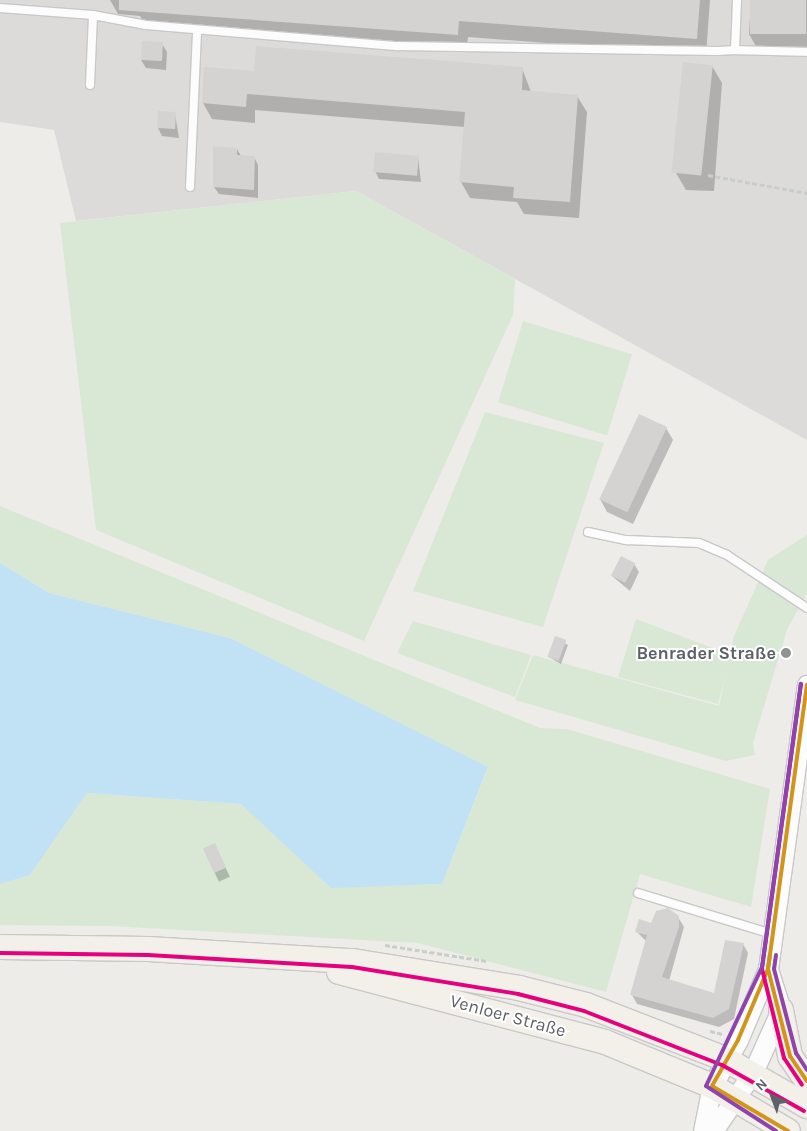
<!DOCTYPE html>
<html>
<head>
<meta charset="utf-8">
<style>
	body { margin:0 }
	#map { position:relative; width:807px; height:1131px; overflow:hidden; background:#edece9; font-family:Karla,sans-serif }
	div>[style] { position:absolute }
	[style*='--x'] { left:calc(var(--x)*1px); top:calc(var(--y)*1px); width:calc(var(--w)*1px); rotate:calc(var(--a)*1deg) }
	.industrial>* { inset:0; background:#dddbd9 }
	.green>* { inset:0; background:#d8e8d5; transform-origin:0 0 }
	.water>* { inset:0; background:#c0e2f4 }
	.shadow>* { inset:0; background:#0003; transform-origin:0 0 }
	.building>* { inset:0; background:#d4d3d2; transform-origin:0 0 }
	.path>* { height:3px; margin-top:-1.5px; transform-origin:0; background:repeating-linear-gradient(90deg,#c9cecb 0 5px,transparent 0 7.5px) }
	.roads { filter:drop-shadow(1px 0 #c8c8c8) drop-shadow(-1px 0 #c8c8c8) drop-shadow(0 1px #c8c8c8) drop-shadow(0 -1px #c8c8c8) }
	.service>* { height:8px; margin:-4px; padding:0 4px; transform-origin:4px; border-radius:4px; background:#fcfcfc }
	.tertiary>* { height:19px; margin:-9.5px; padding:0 9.5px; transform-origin:9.5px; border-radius:9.5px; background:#fcfcfc }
	.primary>* { height:24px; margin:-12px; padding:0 12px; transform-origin:12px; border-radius:12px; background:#f3f0e9 }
	.bus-1>* { height:4px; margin:-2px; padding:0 2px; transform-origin:2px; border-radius:2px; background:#d1951a }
	.bus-2>* { height:4px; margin:-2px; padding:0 2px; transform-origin:2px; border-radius:2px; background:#e5007d }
	.bus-3>* { height:4px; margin:-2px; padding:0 2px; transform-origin:2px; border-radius:2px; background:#8e44ad }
	.dots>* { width:14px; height:14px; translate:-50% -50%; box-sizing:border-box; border:2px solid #fff; border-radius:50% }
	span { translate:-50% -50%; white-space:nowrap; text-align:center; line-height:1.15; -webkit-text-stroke:4px #fff; paint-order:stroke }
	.poi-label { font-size:18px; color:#5e6266; font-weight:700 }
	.right { translate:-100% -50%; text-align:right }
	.street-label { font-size:18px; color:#5e6266 }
	.north { position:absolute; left:747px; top:1071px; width:50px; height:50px; -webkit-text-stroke:4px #fff; paint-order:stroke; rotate:317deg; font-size:14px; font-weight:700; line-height:20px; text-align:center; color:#5e6266 }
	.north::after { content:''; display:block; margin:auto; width:18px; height:22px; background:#5e6266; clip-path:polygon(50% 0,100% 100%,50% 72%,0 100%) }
</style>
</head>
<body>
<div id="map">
	<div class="industrial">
		<i style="clip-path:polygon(0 0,807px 0,807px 440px,356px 191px,76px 221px,54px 130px,0 122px)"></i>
	</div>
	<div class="green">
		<i style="clip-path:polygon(356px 191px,515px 279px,513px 315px,364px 641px,96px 530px,60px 223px)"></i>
		<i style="left:523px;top:321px;width:114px;height:85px;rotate:17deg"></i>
		<i style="clip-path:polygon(485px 412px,604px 443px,543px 627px,413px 591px)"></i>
		<i style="clip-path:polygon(0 506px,540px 728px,567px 729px,770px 789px,751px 907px,640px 874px,606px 992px,418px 943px,110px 926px,0 925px,0 884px,30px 875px,87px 793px,241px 804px,331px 887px,442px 884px,488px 768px,230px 638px,49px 593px,0 563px)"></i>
		<i style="clip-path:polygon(807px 535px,807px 593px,787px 630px,753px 743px,755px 755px,726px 761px,515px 700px,533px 655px,719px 706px,734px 636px,768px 560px)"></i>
		<i style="clip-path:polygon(636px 619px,731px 655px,718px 704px,618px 677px)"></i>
		<i style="clip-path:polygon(413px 621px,531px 655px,515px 697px,397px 653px)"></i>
	</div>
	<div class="water">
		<i style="clip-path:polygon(0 563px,49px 593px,230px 638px,488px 767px,442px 884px,331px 888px,241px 804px,87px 793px,30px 875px,0 884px)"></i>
	</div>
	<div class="shadow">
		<i style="clip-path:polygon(110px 0,710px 0,706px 55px,468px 37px,466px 51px,147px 27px,140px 16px,118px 14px)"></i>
		<i style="clip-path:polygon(751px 0,807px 0,807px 53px,758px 50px,749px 34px)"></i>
		<i style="clip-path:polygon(162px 44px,167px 52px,166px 70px,146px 68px,141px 60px)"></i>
		<i style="clip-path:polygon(712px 66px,722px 83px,714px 191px,686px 190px,676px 173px)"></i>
		<i style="clip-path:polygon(522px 68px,531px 92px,577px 96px,587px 112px,579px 218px,524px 214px,517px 202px,470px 198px,461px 182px,465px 127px,255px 110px,255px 123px,212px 119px,203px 103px,205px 69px,256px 72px)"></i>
		<i style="clip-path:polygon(159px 112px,175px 114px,179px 138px,162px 136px,158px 128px)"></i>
		<i style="clip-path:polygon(237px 149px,241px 156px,254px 157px,258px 165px,258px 198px,219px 194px,214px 187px)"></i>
		<i style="clip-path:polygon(418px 157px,421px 182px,379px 179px,375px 171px)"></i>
		<i style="clip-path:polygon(666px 428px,673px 440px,633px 524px,607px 512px,600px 499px)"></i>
		<i style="clip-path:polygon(634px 564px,639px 572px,630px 591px,612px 576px)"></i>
		<i style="clip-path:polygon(556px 638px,568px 645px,561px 664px,549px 657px)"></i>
		<i style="left:215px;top:845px;width:35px;height:12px;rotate:65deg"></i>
		<i style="clip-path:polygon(678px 917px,684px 927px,669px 981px,715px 994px,743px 944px,748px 953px,734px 1019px,719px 1027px,637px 1004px,632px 995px,647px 942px,637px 932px)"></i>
	</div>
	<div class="building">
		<i style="clip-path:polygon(119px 0,700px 0,697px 39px,459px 21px,458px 35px,119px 10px)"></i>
		<i style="left:750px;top:0;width:56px;height:34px"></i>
		<i style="left:142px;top:41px;width:21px;height:19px;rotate:3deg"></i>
		<i style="clip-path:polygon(256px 46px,523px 67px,522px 90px,578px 95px,570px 202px,513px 198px,514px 187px,459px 182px,465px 112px,247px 94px,246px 107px,202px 103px,204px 67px,254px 71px)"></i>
		<i style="left:683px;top:62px;width:30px;height:111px;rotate:6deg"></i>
		<i style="left:158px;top:111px;width:18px;height:17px;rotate:3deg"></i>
		<i style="clip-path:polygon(213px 146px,237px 148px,237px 155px,255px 156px,254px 190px,213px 187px)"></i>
		<i style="left:375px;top:152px;width:44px;height:20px;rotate:5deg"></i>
		<i style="left:639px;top:414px;width:31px;height:94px;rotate:25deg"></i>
		<i style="left:621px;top:556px;width:16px;height:22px;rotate:27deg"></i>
		<i style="left:555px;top:636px;width:12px;height:22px;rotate:20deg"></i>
		<i style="left:215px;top:843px;width:27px;height:13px;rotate:66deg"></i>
		<i style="clip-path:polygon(668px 908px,679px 916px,679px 927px,662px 977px,714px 993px,725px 940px,744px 943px,729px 1009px,713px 1018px,630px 995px,647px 935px,635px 932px,639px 919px,651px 923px,656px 911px)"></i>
	</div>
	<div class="path">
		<i style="--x:708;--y:175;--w:101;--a:10.3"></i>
		<i style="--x:385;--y:945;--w:103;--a:8.9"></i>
		<i style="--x:710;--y:1031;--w:13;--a:13"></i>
	</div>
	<div class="roads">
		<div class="service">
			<i style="--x:0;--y:8;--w:93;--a:4.3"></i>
			<i style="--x:735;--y:50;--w:72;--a:1.6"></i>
			<i style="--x:90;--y:85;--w:70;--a:-87.5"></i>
			<i style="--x:93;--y:15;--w:54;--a:10.7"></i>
			<i style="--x:146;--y:25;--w:253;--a:4.8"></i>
			<i style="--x:398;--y:46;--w:320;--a:0.9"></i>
			<i style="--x:718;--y:51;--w:17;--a:-3"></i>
			<i style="--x:735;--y:50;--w:50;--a:-87.7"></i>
			<i style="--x:190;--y:187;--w:157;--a:-87.4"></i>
			<i style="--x:588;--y:532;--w:40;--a:12"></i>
			<i style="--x:627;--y:540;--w:72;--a:2.4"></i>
			<i style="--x:699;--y:543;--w:30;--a:23"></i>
			<i style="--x:727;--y:555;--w:96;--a:33.5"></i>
			<i style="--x:638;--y:893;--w:140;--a:17"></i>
		</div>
		<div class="tertiary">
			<i style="--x:703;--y:1131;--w:46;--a:-78.7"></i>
			<i style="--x:712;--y:1086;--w:53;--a:-60.5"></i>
			<i style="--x:738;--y:1040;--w:77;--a:-67.1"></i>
			<i style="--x:768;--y:969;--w:287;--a:-82.2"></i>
			<i style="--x:713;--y:1131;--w:71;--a:-55.9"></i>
			<i style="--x:753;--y:1072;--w:68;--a:-65.7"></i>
			<i style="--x:781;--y:1010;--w:43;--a:-107.6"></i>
		</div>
		<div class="primary">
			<i style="--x:0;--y:947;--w:148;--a:0.8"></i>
			<i style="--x:148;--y:949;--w:205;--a:3.4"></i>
			<i style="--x:353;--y:961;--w:168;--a:9.2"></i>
			<i style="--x:519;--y:988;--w:69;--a:14.2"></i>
			<i style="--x:586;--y:1005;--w:149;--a:21.2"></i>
			<i style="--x:725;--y:1059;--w:95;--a:29.8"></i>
			<i style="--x:339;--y:972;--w:275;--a:14.7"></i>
			<i style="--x:605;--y:1042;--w:116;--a:22.4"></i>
			<i style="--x:712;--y:1086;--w:88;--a:30.6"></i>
			<i style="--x:781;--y:1010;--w:47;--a:78.9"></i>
			<i style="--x:790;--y:1056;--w:30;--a:56"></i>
		</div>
	</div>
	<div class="bus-1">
		<i style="--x:770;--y:954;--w:15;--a:98"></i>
		<i style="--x:768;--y:969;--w:90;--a:75.8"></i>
		<i style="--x:790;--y:1056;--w:30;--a:56"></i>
		<i style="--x:788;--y:1131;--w:88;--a:-149.4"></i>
		<i style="--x:712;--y:1086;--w:53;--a:-60.5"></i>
		<i style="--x:738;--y:1040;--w:77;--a:-67.1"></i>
		<i style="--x:768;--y:969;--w:287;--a:-82.2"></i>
	</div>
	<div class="bus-2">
		<i style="--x:801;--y:684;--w:288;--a:97.8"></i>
		<i style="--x:762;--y:969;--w:92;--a:76.1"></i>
		<i style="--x:784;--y:1058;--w:32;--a:56"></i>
		<i style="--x:0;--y:953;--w:148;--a:0.8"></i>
		<i style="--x:148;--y:955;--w:204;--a:3.4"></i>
		<i style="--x:352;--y:967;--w:168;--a:9.2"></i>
		<i style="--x:518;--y:994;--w:68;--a:14.4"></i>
		<i style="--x:584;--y:1011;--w:148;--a:21.4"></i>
		<i style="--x:722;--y:1065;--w:94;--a:29.3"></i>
	</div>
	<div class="bus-3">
		<i style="--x:776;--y:955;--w:14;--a:98"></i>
		<i style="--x:774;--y:969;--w:87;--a:75.3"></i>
		<i style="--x:796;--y:1053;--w:20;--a:57"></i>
		<i style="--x:776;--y:1131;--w:83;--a:-147.3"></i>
		<i style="--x:706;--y:1086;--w:132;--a:-64.8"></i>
		<i style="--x:762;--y:967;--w:286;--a:-82.2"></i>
	</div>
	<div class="dots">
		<i style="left:786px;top:653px;background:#909294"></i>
	</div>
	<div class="poi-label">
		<span class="right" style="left:776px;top:653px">Benrader Straße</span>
	</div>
	<div class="street-label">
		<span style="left:508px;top:1016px;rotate:15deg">Venloer Straße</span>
	</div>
	<div class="north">N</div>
</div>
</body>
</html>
